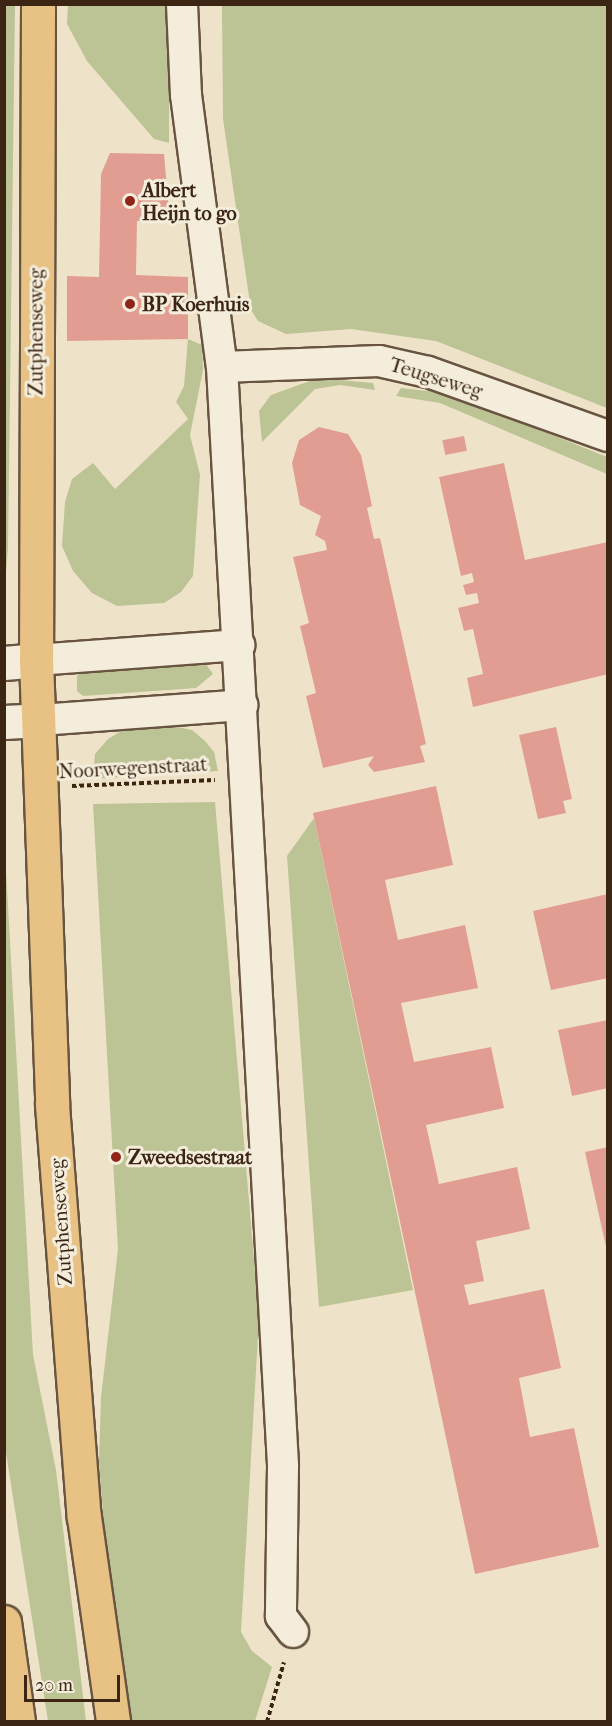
<!DOCTYPE html>
<html>
<head>
<meta charset="utf-8">
<style>
	body { margin:0 }
	#map { position:relative; width:612px; height:1726px; overflow:hidden; background:#eee3c9; font-family:"IM FELL French Canon",serif }
	div>[style] { position:absolute }
	[style*='--x'] { left:calc(var(--x)*1px); top:calc(var(--y)*1px); width:calc(var(--w)*1px); rotate:calc(var(--a)*1deg) }
	.green>* { inset:0; background:#bcc394 }
	.building>* { inset:0; background:#e29d93; transform-origin:0 0 }
	.path>* { height:4px; margin-top:-2px; transform-origin:0; background:repeating-linear-gradient(90deg,#3c2513 0 4.5px,transparent 0 7.5px) }
	.roads { filter:drop-shadow(2px 0 #685440) drop-shadow(-2px 0 #685440) drop-shadow(0 2px #685440) drop-shadow(0 -2px #685440) }
	.street>* { height:30px; margin:-15px; padding:0 15px; transform-origin:15px; border-radius:15px; background:#f4eddc }
	.secondary>* { height:33px; margin:-16.5px; padding:0 16.5px; transform-origin:16.5px; border-radius:16.5px; background:#f4eddc }
	.primary>* { height:33px; margin:-16.5px; padding:0 16.5px; transform-origin:16.5px; border-radius:16.5px; background:#e7c284 }
	.dots>* { width:16px; height:16px; translate:-50% -50%; box-sizing:border-box; border:3px solid #f4eddc; border-radius:50% }
	span { translate:-50% -50%; white-space:nowrap; text-align:center; line-height:1.15; -webkit-text-stroke:6px #f4eddc; paint-order:stroke }
	.poi-label { font-size:20px; color:#3c2513; font-weight:700 }
	.left { translate:0 -50%; text-align:left }
	.street-label { font-size:20px; color:#3c2513 }
	.frame { position:absolute; inset:0; border:6px solid #3c2513; pointer-events:none }
	.scale { position:absolute; left:24px; top:1675px; width:96px; height:27px; box-sizing:border-box; border:3px solid #3c2513; border-top:0; padding-left:8px; font-size:18px; line-height:21px; white-space:nowrap; color:#3c2513; -webkit-text-stroke:4px #f4eddc; paint-order:stroke }
</style>
</head>
<body>
<div id="map">
	<div class="green">
		<i style="clip-path:polygon(15px 4px,8px 548px,5px 584px,4px 5px)"></i>
		<i style="clip-path:polygon(68px 5px,169px 5px,169px 143px,154px 139px,87px 61px,67px 24px)"></i>
		<i style="clip-path:polygon(222px 5px,607px 5px,607px 408px,436px 341px,351px 329px,286px 334px,258px 321px,251px 310px,223px 119px)"></i>
		<i style="clip-path:polygon(188px 339px,202px 345px,203px 370px,190px 435px,200px 475px,193px 576px,181px 592px,164px 603px,117px 606px,92px 593px,73px 571px,62px 546px,65px 502px,72px 479px,93px 463px,115px 489px,188px 419px,176px 402px,184px 386px)"></i>
		<i style="clip-path:polygon(318px 378px,373px 383px,375px 390px,340px 385px,315px 389px,262px 442px,259px 411px,271px 395px)"></i>
		<i style="clip-path:polygon(429px 385px,607px 457px,607px 474px,440px 403px,396px 396px,401px 388px,427px 391px)"></i>
		<i style="clip-path:polygon(194px 660px,205px 663px,213px 674px,196px 688px,83px 696px,77px 691px,77px 676px,84px 668px)"></i>
		<i style="clip-path:polygon(172px 726px,192px 730px,205px 741px,214px 752px,218px 771px,93px 779px,95px 754px,108px 739px,128px 727px)"></i>
		<i style="clip-path:polygon(215px 802px,259px 1318px,241px 1632px,252px 1651px,272px 1667px,255px 1721px,131px 1721px,108px 1576px,99px 1462px,101px 1398px,118px 1249px,93px 804px)"></i>
		<i style="clip-path:polygon(314px 818px,413px 1290px,319px 1307px,287px 856px)"></i>
		<i style="clip-path:polygon(4px 834px,33px 1355px,56px 1470px,86px 1721px,48px 1721px,5px 1446px)"></i>
	</div>
	<div class="building">
		<i style="clip-path:polygon(110px 153px,164px 154px,170px 222px,137px 221px,136px 275px,188px 277px,188px 339px,67px 341px,67px 276px,99px 277px,101px 174px)"></i>
		<i style="clip-path:polygon(319px 427px,348px 434px,361px 455px,372px 506px,367px 508px,374px 539px,380px 538px,426px 744px,420px 746px,425px 762px,374px 772px,368px 765px,374px 756px,323px 768px,306px 696px,316px 693px,300px 626px,309px 623px,293px 557px,327px 550px,325px 541px,315px 535px,321px 516px,300px 505px,292px 463px,299px 440px)"></i>
		<i style="left:464px;top:436px;width:15px;height:22px;rotate:79deg"></i>
		<i style="clip-path:polygon(504px 463px,525px 560px,608px 542px,608px 674px,473px 707px,467px 678px,483px 674px,473px 629px,464px 631px,458px 608px,479px 603px,477px 593px,466px 595px,463px 585px,474px 582px,472px 573px,461px 576px,439px 477px)"></i>
		<i style="clip-path:polygon(556px 727px,572px 799px,563px 801px,566px 813px,538px 819px,519px 735px)"></i>
		<i style="clip-path:polygon(436px 786px,453px 865px,385px 880px,398px 940px,465px 925px,478px 988px,401px 1003px,414px 1062px,491px 1047px,504px 1108px,426px 1125px,439px 1184px,517px 1167px,530px 1229px,476px 1241px,484px 1281px,464px 1285px,469px 1305px,544px 1289px,561px 1368px,519px 1378px,530px 1437px,574px 1428px,599px 1547px,475px 1574px,313px 813px)"></i>
		<i style="clip-path:polygon(608px 894px,608px 978px,551px 990px,533px 911px)"></i>
		<i style="clip-path:polygon(608px 1020px,608px 1088px,572px 1096px,558px 1030px)"></i>
		<i style="clip-path:polygon(608px 1147px,608px 1251px,607px 1251px,585px 1152px)"></i>
	</div>
	<div class="path">
		<i style="--x:72;--y:786;--w:143;--a:-2.4"></i>
		<i style="--x:267;--y:1722;--w:62;--a:-74.2"></i>
	</div>
	<div class="roads">
		<div class="street">
			<i style="--x:182;--y:4;--w:91;--a:87.5"></i>
			<i style="--x:186;--y:95;--w:274;--a:82.5"></i>
			<i style="--x:222;--y:367;--w:1101;--a:86.82"></i>
			<i style="--x:283;--y:1466;--w:150;--a:90.8"></i>
			<i style="--x:281;--y:1616;--w:20;--a:53"></i>
			<i style="--x:222;--y:367;--w:157;--a:-2.2"></i>
			<i style="--x:379;--y:361;--w:50;--a:12.7"></i>
			<i style="--x:428;--y:372;--w:191;--a:19.6"></i>
			<i style="--x:36;--y:660;--w:204;--a:-4.2"></i>
			<i style="--x:40;--y:720;--w:203;--a:-4.2"></i>
		</div>
		<div class="secondary">
			<i style="--x:4;--y:663;--w:32;--a:-5"></i>
			<i style="--x:4;--y:722;--w:36;--a:-3"></i>
		</div>
		<div class="primary">
			<i style="--x:38;--y:4;--w:656;--a:90.17"></i>
			<i style="--x:36;--y:660;--w:445;--a:87.9"></i>
			<i style="--x:52;--y:1105;--w:413;--a:85.6"></i>
			<i style="--x:84;--y:1517;--w:207;--a:81.9"></i>
			<i style="--x:4;--y:1622;--w:101;--a:82"></i>
		</div>
	</div>
	<div class="dots">
		<i style="left:130px;top:201px;background:#8f2418"></i>
		<i style="left:130px;top:304px;background:#8f2418"></i>
		<i style="left:116px;top:1157px;background:#8f2418"></i>
	</div>
	<div class="poi-label">
		<span class="left" style="left:142px;top:202px">Albert<br>Heijn to go</span>
		<span class="left" style="left:142px;top:304px">BP Koerhuis</span>
		<span class="left" style="left:128px;top:1157px">Zweedsestraat</span>
	</div>
	<div class="street-label">
		<span style="left:36px;top:332px;rotate:-90deg">Zutphenseweg</span>
		<span style="left:436px;top:378px;rotate:17deg">Teugseweg</span>
		<span style="left:133px;top:768px;rotate:-3deg">Noorwegenstraat</span>
		<span style="left:61px;top:1222px;rotate:-94deg">Zutphenseweg</span>
	</div>
	<div class="frame"></div>
	<div class="scale">20 m</div>
</div>
</body>
</html>
